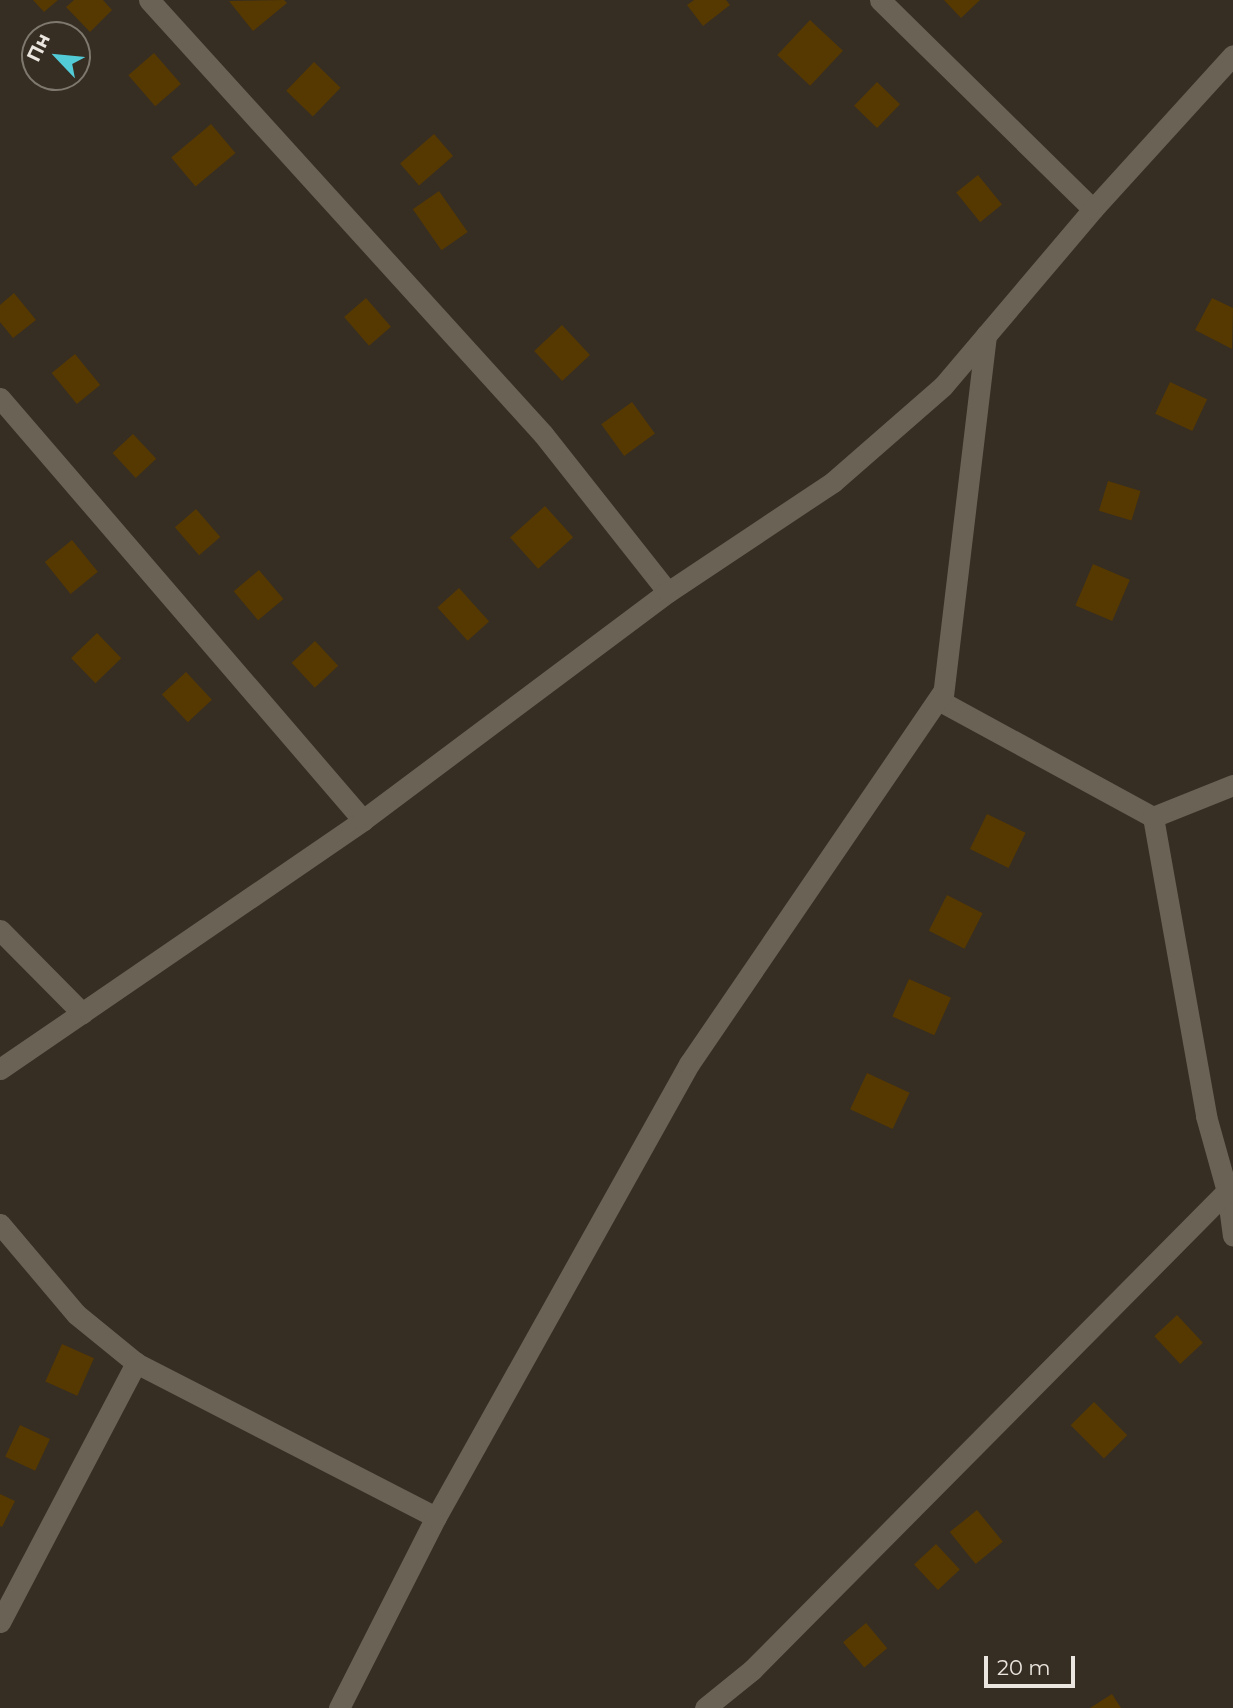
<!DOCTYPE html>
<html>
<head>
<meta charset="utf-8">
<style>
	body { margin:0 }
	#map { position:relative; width:1233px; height:1708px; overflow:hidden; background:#362e23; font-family:Montserrat,sans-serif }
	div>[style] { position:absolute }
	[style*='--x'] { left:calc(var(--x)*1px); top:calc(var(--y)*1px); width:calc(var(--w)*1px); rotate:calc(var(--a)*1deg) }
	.building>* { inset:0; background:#563801; transform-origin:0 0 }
	.minor>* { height:21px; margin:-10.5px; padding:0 10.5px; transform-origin:10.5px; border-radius:10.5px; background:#6b6256 }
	span { translate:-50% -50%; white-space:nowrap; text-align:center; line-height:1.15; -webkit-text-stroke:5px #362e23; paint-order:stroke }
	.north { position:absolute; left:21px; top:21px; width:70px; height:70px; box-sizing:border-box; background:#362e23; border:2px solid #7e786e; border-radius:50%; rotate:296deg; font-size:19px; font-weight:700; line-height:28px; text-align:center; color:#ebe6df }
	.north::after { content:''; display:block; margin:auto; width:24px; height:32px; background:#52cbd7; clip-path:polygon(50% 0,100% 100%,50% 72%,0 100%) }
	.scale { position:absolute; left:984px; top:1656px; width:91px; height:32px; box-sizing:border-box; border:4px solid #ebe6df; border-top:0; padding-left:9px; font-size:21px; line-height:24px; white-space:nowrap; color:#ebe6df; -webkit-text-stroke:5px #362e23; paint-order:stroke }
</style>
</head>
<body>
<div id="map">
	<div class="building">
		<i style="clip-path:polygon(33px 0,58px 0,44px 12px)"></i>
		<i style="clip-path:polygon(74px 0,103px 0,112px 10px,90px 32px,66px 7px)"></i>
		<i style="clip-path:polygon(284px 0,287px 3px,253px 31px,229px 1px)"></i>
		<i style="clip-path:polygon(694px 0,726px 0,730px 5px,703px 26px,687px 5px)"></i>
		<i style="clip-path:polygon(944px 0,980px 0,961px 18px)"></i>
		<i style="left:810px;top:20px;width:45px;height:48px;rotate:43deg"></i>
		<i style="left:154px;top:53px;width:41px;height:34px;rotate:49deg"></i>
		<i style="left:314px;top:62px;width:37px;height:40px;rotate:44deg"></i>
		<i style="left:877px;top:82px;width:32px;height:33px;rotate:44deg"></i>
		<i style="left:211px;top:124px;width:38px;height:52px;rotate:50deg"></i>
		<i style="left:434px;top:134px;width:29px;height:45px;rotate:49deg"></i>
		<i style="left:978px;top:175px;width:38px;height:28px;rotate:51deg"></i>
		<i style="left:439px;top:191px;width:50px;height:32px;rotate:55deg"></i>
		<i style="clip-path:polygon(14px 293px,36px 320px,13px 338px,0 322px,0 305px)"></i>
		<i style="left:366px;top:298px;width:38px;height:29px;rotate:49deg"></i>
		<i style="clip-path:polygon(1212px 298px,1233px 308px,1232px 349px,1195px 330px)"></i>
		<i style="left:562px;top:325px;width:41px;height:38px;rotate:47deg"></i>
		<i style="left:75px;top:354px;width:40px;height:30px;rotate:51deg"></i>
		<i style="left:1170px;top:382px;width:41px;height:35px;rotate:25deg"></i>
		<i style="left:632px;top:402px;width:39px;height:38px;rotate:54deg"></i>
		<i style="left:133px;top:434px;width:34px;height:28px;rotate:47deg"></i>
		<i style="left:1108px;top:481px;width:34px;height:31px;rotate:17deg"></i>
		<i style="left:545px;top:506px;width:42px;height:47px;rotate:48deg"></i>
		<i style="left:196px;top:509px;width:37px;height:28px;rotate:49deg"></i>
		<i style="left:72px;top:540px;width:41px;height:35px;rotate:51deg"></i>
		<i style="left:1093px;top:564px;width:40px;height:45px;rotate:23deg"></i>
		<i style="left:259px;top:570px;width:38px;height:33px;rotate:50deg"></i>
		<i style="left:459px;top:588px;width:45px;height:29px;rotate:48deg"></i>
		<i style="left:97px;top:633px;width:35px;height:36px;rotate:46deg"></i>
		<i style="left:315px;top:641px;width:34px;height:32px;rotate:47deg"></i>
		<i style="left:186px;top:672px;width:38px;height:33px;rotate:47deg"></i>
		<i style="left:987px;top:814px;width:43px;height:39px;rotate:26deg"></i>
		<i style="left:947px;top:895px;width:40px;height:40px;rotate:27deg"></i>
		<i style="left:909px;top:979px;width:46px;height:41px;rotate:24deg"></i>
		<i style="left:867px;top:1073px;width:47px;height:40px;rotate:25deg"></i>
		<i style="left:1177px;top:1315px;width:38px;height:31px;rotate:47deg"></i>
		<i style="left:62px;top:1344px;width:35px;height:41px;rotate:24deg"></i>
		<i style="left:1094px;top:1402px;width:47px;height:33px;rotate:45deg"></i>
		<i style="left:20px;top:1425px;width:33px;height:35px;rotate:25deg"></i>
		<i style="clip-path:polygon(0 1494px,15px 1501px,2px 1527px,0 1526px)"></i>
		<i style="left:977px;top:1510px;width:41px;height:35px;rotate:51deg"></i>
		<i style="left:936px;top:1544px;width:35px;height:30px;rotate:47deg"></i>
		<i style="left:866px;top:1623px;width:33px;height:30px;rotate:50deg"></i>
		<i style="clip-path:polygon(1112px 1694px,1121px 1708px,1090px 1708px)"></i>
	</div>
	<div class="minor">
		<i style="--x:149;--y:0;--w:586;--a:47.77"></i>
		<i style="--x:543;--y:434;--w:201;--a:51.7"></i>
		<i style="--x:880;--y:0;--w:298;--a:44.5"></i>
		<i style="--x:986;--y:335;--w:370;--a:96.8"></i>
		<i style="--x:942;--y:702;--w:240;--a:28.6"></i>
		<i style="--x:1153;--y:817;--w:304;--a:79.9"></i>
		<i style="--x:1206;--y:1116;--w:78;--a:74.4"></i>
		<i style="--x:1227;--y:1191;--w:45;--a:82.4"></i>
		<i style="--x:0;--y:398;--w:557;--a:49.3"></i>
		<i style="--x:1153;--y:817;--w:86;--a:-21.8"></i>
		<i style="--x:0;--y:930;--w:117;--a:45.3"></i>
		<i style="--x:0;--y:1069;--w:440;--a:-34.4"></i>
		<i style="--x:363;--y:820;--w:381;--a:-36.8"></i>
		<i style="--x:668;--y:592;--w:198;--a:-33.7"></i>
		<i style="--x:833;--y:482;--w:146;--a:-41.1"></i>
		<i style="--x:943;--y:386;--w:232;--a:-49.7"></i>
		<i style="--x:1093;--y:209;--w:208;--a:-47.7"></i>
		<i style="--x:0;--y:1224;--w:118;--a:49.8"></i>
		<i style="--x:76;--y:1314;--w:77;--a:39.2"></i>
		<i style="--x:136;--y:1363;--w:337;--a:27.2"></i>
		<i style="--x:0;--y:1622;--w:293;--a:-62.3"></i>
		<i style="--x:339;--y:1708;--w:214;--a:-63.1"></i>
		<i style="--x:436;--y:1517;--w:519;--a:-60.82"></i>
		<i style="--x:689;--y:1064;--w:450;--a:-55.7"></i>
		<i style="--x:705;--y:1708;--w:60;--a:-39"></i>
		<i style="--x:752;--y:1670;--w:675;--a:-45.24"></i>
	</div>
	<div class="north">Пн</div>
	<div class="scale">20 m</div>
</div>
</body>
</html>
